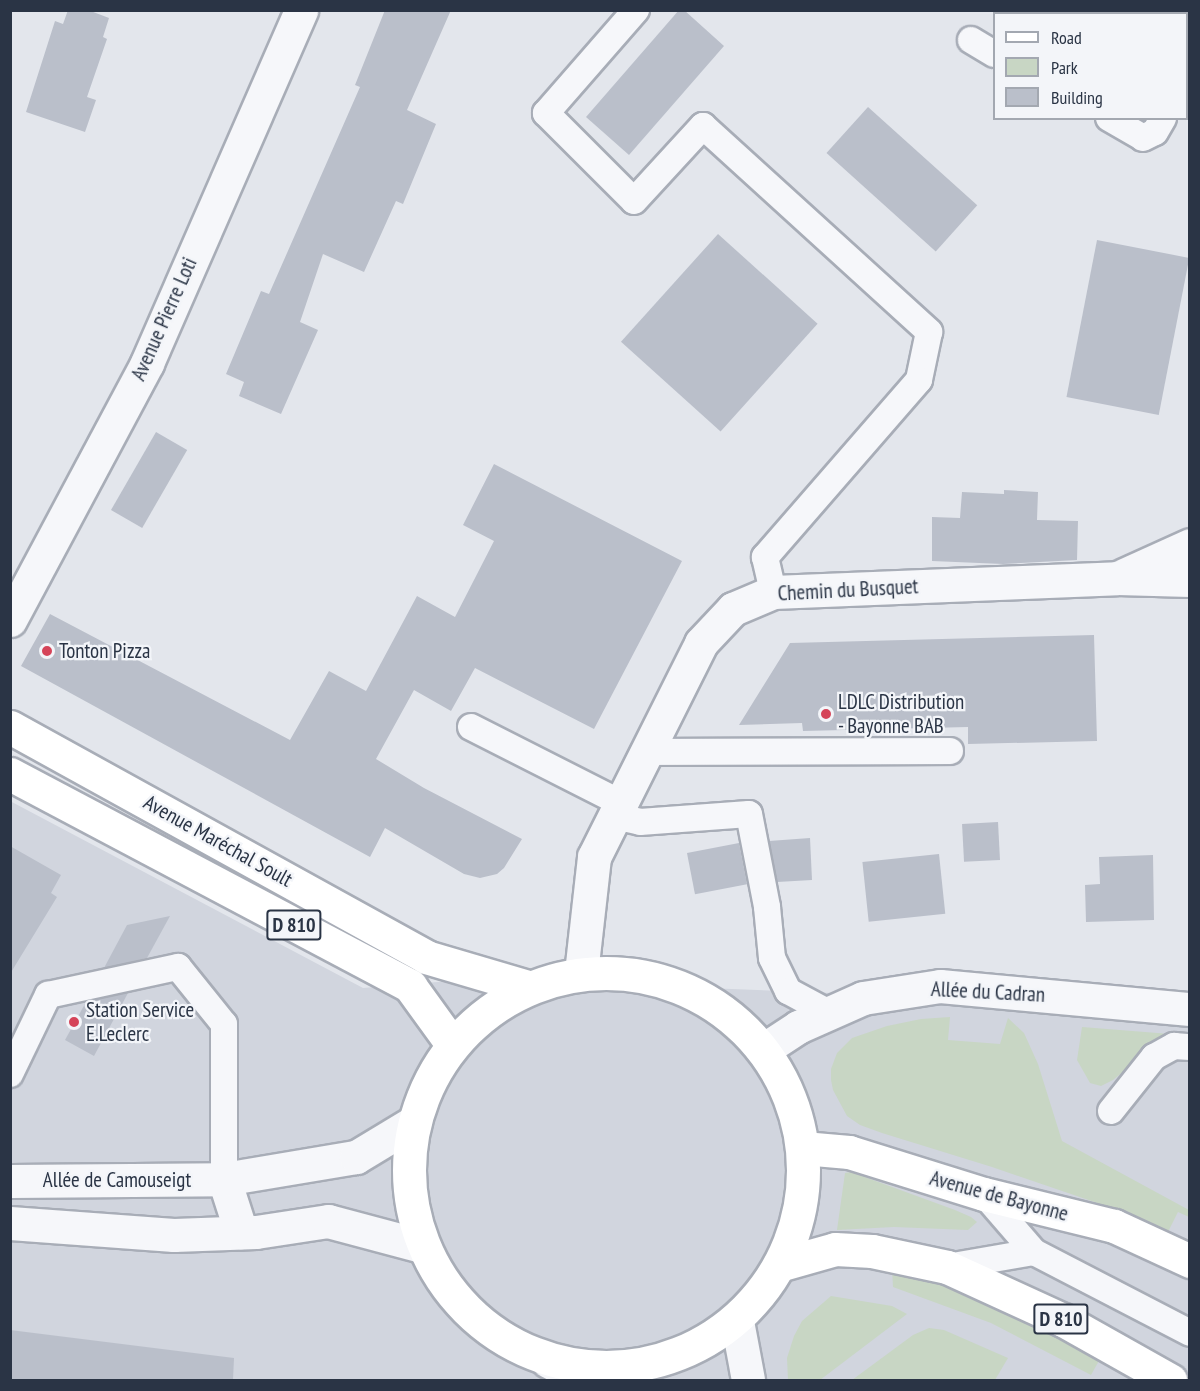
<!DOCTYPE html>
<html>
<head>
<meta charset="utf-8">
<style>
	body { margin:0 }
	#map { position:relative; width:1200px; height:1391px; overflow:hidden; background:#e3e6ec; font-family:"PT Sans Narrow",sans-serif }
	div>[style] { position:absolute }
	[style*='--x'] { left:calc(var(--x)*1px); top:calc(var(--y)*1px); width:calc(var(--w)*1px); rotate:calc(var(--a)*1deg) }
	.built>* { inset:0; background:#d1d5de }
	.green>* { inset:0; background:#c8d6c4 }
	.building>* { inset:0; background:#babfca; transform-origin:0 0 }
	.roads { filter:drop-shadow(2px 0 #a8adb7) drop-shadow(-2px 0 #a8adb7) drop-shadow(0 2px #a8adb7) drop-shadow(0 -2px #a8adb7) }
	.service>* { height:26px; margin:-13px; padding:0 13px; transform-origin:13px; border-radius:13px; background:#f6f7fa }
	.minor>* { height:33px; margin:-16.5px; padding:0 16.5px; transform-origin:16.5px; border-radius:16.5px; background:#f6f7fa }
	.tertiary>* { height:33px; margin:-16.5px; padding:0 16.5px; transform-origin:16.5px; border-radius:16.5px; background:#f6f7fa }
	.primary>* { height:33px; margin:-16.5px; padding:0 16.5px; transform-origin:16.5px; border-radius:16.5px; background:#fff }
	.primary>.ring { margin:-16.5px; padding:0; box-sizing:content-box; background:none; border:33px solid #fff; border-radius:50% }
	.dots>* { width:16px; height:16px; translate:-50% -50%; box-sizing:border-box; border:3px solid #f3f5f9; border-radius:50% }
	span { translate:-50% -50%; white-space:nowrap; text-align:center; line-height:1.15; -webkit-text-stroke:4.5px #f3f5f9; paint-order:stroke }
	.shield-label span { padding:2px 4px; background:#f3f5f9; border:2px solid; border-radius:4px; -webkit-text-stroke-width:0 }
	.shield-label { font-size:20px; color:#2a3445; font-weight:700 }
	.street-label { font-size:21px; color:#2a3445 }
	.poi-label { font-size:21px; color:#2a3445 }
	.left { translate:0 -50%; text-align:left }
	.frame { position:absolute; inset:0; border:12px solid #2a3445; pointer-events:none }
	.legend { position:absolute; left:993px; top:12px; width:195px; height:108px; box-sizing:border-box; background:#f3f5f9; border:2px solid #a3a8b1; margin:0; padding:8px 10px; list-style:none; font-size:18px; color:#2a3445 }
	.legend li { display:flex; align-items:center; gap:12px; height:30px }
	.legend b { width:30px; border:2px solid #a3a8b1 }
</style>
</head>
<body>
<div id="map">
	<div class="built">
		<i style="clip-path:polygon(10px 801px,363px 988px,475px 979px,1189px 1007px,1189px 1380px,11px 1380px)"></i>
	</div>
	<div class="green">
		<i style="clip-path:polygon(950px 1017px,948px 1040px,1000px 1044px,1008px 1018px,1024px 1033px,1038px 1064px,1062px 1141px,1189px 1210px,1189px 1217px,1178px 1212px,1167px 1234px,1109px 1207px,992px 1167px,882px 1133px,860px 1125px,847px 1116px,833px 1090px,831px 1080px,831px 1069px,837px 1053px,852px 1038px,887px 1026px,921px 1019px)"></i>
		<i style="clip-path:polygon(1082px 1027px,1170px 1034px,1113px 1080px,1101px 1086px,1090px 1083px,1077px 1060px)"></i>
		<i style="clip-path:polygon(851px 1172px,955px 1210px,971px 1217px,977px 1222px,968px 1230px,894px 1227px,837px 1230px,845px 1173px)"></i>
		<i style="clip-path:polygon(892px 1269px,940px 1284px,1032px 1322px,1100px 1359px,1091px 1375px,991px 1323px,893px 1287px)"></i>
		<i style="clip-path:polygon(831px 1296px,892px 1306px,907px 1314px,820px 1380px,788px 1380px,787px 1358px,794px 1336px,802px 1321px)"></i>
		<i style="clip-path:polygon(929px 1328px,944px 1330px,1008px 1358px,995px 1380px,852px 1380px,913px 1335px)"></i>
	</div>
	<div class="building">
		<i style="clip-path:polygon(68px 10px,88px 10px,109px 18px,103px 37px,107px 39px,87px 97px,96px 100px,85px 132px,26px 112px,55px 21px,63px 24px)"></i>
		<i style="clip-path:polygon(385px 10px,451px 10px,407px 110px,436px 124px,403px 204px,396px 201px,364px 272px,323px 254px,300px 322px,318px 330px,281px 414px,239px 396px,244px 382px,226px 374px,261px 291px,269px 294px,360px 87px,355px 85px)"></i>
		<i style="clip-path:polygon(679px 10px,684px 10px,724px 46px,629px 155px,586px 117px)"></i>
		<i style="left:868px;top:107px;width:147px;height:62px;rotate:42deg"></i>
		<i style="left:718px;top:234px;width:134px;height:145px;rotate:42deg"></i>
		<i style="left:1097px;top:240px;width:94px;height:160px;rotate:11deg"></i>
		<i style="left:156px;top:432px;width:36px;height:90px;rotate:30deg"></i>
		<i style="clip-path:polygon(494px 464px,682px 561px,594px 729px,475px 668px,451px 711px,414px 690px,376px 759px,424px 788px,522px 839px,504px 868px,497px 874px,480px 878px,464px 874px,385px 828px,370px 857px,21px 666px,50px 614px,290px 740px,329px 671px,366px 691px,417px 596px,455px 617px,494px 541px,463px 525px)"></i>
		<i style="clip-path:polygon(1004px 490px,1038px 492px,1037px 520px,1078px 521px,1077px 560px,1003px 564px,932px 561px,932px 517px,960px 518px,962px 492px,1004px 494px)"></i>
		<i style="clip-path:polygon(1094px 635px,1097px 741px,968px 744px,968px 727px,803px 731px,802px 723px,739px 725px,790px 643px)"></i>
		<i style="left:998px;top:822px;width:38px;height:36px;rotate:87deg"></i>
		<i style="clip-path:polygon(810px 838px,812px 880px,777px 882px,769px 841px)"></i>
		<i style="left:739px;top:843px;width:42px;height:53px;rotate:79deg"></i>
		<i style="clip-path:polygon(10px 846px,61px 875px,51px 893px,57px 897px,10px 974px)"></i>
		<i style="left:939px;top:854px;width:60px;height:77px;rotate:84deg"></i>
		<i style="clip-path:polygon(1153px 855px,1154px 920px,1086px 922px,1085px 885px,1100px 884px,1099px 857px)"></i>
		<i style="clip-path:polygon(170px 916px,147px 958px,104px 968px,127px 925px)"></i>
		<i style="clip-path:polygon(128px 993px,94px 1056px,65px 1040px,86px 1002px)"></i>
		<i style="clip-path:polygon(10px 1330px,234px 1358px,233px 1380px,10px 1380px)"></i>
	</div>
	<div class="roads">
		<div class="service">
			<i style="--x:636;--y:10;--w:137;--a:131.1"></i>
			<i style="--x:546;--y:113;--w:124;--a:45"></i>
			<i style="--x:634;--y:201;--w:102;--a:-47.4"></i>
			<i style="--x:703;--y:126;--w:306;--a:42.3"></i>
			<i style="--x:929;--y:332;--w:49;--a:101.8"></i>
			<i style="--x:919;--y:380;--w:235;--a:131"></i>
			<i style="--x:765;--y:557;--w:36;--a:77"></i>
			<i style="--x:971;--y:40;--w:27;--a:31"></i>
			<i style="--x:1186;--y:74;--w:6;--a:-51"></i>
			<i style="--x:1109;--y:118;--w:39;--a:30"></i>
			<i style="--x:1143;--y:138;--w:13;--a:-27"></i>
			<i style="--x:1155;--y:132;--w:16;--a:-60"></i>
			<i style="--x:471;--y:727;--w:168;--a:26.9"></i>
			<i style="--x:647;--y:752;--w:303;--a:-0.2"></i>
			<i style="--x:615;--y:816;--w:26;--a:13"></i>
			<i style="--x:640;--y:822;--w:109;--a:-4.2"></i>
			<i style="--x:749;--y:814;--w:95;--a:79"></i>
			<i style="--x:767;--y:907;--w:51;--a:84.4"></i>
			<i style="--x:772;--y:958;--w:37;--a:64"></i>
			<i style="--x:788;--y:991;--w:47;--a:28.2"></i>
			<i style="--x:10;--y:1074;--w:88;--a:-64.3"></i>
			<i style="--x:48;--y:995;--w:133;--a:-12.2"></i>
			<i style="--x:178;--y:967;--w:73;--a:51.1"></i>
			<i style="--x:224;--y:1024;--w:155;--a:90"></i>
			<i style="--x:1111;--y:1111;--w:69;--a:-51.5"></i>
			<i style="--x:1154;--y:1057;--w:23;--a:-29"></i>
			<i style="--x:1174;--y:1046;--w:16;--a:4"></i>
			<i style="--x:984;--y:1194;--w:77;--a:49.2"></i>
			<i style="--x:1034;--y:1252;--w:176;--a:27.4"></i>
			<i style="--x:947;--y:1267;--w:88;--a:-9.8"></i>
		</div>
		<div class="minor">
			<i style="--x:1124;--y:575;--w:72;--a:-24.4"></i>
			<i style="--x:10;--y:620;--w:291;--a:-61.9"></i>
			<i style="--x:147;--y:363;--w:385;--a:-66.4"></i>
			<i style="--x:581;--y:973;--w:117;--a:-83.6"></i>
			<i style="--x:594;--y:857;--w:239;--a:-63.4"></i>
			<i style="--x:701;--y:643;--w:47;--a:-46.7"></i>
			<i style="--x:733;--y:609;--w:43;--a:-23"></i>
			<i style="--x:773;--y:592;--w:344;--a:-2.3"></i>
			<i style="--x:1117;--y:578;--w:73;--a:1.6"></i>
			<i style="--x:763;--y:1050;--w:42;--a:-33.3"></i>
			<i style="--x:798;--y:1027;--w:71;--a:-24"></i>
			<i style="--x:863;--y:998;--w:78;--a:-8.9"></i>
			<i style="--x:940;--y:986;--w:251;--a:5.3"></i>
			<i style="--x:224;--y:1179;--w:56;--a:72.2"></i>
			<i style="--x:10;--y:1181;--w:214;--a:-0.5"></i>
			<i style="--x:224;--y:1179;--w:134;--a:-9.5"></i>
			<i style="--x:356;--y:1157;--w:68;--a:-31.1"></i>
			<i style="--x:10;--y:1223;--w:164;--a:4.2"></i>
			<i style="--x:174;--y:1235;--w:82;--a:-2.1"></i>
			<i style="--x:256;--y:1232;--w:73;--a:-8.7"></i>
			<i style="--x:328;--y:1221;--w:97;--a:14.9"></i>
		</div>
		<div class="tertiary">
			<i style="--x:737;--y:1321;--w:60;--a:79.4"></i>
			<i style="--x:548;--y:1361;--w:40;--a:28"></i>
		</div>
		<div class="primary">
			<i style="--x:10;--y:727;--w:475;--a:28.9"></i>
			<i style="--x:426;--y:957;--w:106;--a:16.4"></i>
			<i style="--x:10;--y:774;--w:453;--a:27.9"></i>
			<i style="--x:410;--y:986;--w:72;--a:54.1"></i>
			<i class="ring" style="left:409px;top:973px;width:361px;height:361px"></i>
			<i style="--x:803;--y:1148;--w:46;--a:5"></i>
			<i style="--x:849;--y:1152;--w:141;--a:17.3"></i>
			<i style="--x:984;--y:1194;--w:134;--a:13.8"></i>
			<i style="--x:1114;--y:1226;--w:84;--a:24.7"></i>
			<i style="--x:782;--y:1264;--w:55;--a:-15.8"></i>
			<i style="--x:835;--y:1249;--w:37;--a:3"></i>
			<i style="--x:872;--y:1251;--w:77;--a:12"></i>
			<i style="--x:947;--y:1267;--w:128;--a:24.6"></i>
			<i style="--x:1063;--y:1320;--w:123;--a:29.3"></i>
		</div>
	</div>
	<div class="dots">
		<i style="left:47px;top:651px;background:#d54459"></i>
		<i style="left:826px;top:714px;background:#d54459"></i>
		<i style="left:74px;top:1022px;background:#d54459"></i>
	</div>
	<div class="shield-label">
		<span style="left:294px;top:925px">D 810</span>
		<span style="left:1061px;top:1319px">D 810</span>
	</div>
	<div class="street-label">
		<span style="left:164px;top:319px;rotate:-66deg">Avenue Pierre Loti</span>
		<span style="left:848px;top:590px;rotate:-3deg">Chemin du Busquet</span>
		<span style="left:218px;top:841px;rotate:29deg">Avenue Maréchal Soult</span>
		<span style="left:988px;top:992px;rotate:3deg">Allée du Cadran</span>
		<span style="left:117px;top:1180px">Allée de Camouseigt</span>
		<span style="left:999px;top:1196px;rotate:15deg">Avenue de Bayonne</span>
	</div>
	<div class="poi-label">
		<span class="left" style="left:59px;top:651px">Tonton Pizza</span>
		<span class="left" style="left:838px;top:714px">LDLC Distribution<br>- Bayonne BAB</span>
		<span class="left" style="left:86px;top:1022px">Station Service<br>E.Leclerc</span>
	</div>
	<div class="frame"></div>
	<ul class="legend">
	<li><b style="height:8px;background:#fff"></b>Road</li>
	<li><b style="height:16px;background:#c8d6c4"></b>Park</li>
	<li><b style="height:16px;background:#babfca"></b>Building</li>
	</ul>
</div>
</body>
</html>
